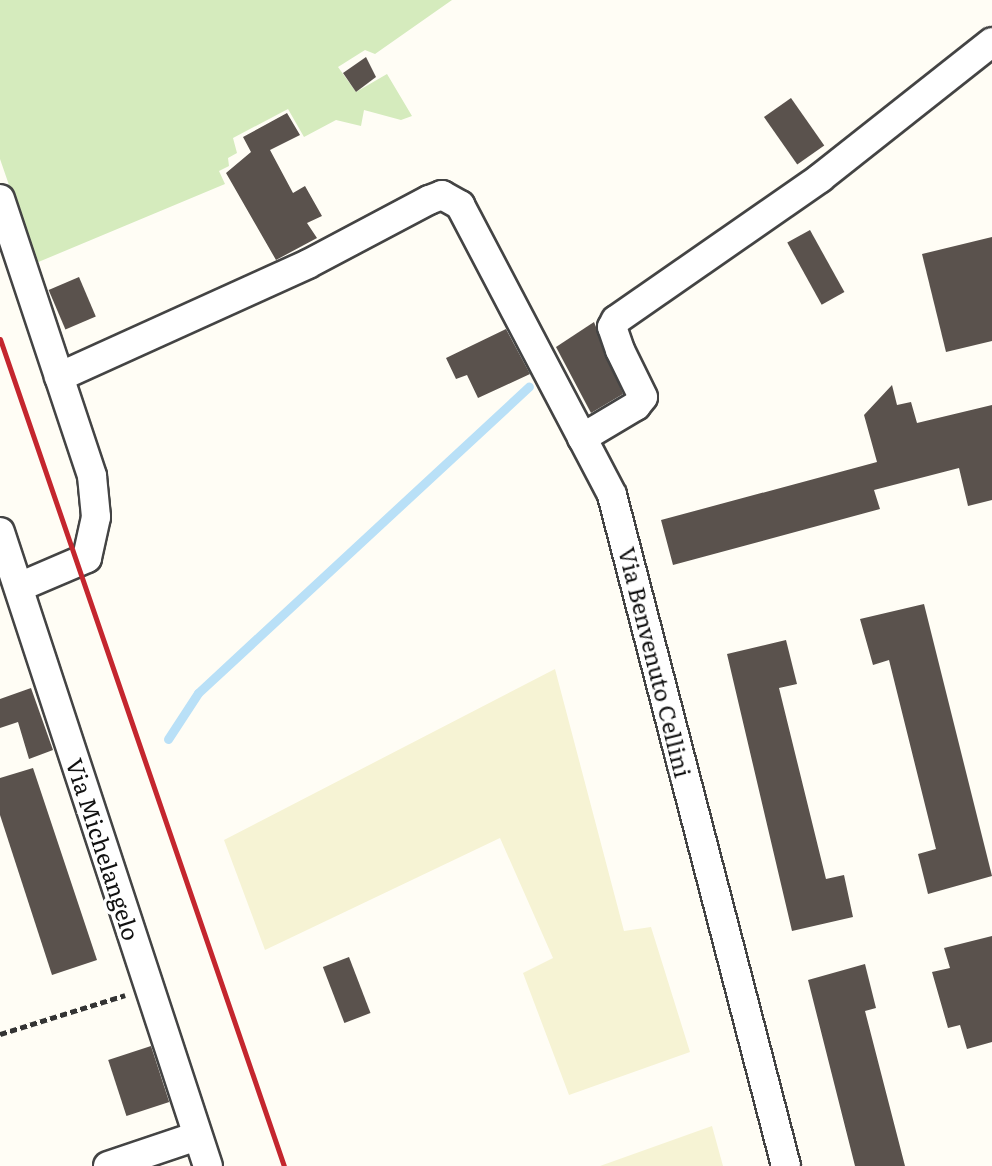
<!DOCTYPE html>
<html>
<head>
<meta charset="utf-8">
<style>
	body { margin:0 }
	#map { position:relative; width:992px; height:1166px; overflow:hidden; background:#fffdf5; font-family:Literata,serif }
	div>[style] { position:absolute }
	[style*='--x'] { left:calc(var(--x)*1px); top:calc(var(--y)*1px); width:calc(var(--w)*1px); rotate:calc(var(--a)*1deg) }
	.farmland>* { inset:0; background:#f6f3d4 }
	.green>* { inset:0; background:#d5ebbd }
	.stream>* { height:9px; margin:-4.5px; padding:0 4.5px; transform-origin:4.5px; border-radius:4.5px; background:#b9e0f7 }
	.building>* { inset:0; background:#5a524d; transform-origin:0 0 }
	.path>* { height:4.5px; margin-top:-2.25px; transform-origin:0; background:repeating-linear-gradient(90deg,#333 0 7px,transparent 0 10.5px) }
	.roads { filter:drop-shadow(2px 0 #444) drop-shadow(-2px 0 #444) drop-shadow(0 2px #444) drop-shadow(0 -2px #444) }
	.minor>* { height:28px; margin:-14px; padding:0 14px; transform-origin:14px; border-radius:14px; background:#fff }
	.rail>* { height:5px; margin:-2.5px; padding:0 2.5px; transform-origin:2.5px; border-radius:2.5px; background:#c4262e }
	span { translate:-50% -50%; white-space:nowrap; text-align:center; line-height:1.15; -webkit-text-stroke:7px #fff; paint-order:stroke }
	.street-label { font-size:23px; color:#111 }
</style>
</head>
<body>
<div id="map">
	<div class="farmland">
		<i style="clip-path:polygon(555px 669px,624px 931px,651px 927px,690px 1052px,569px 1095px,523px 973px,553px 958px,500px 838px,265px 950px,224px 840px)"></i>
		<i style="clip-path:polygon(712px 1126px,723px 1166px,600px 1166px)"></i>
	</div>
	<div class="green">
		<i style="clip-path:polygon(0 0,452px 0,375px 54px,365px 50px,338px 67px,356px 92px,387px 74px,412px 116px,401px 120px,364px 110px,361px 126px,336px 120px,304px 137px,288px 109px,233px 138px,237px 153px,228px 158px,229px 166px,219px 171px,225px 184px,36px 263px,0 159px)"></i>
	</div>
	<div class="stream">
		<i style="--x:168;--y:739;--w:55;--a:-56.9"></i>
		<i style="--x:198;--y:693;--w:451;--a:-42.8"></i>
	</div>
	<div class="building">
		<i style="clip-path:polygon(366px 57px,376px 77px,356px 92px,343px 73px)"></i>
		<i style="left:791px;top:98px;width:58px;height:33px;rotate:55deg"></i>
		<i style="clip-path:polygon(287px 113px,300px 135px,270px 150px,293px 193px,305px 186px,322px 216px,307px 223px,317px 238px,276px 260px,226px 173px,251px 152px,243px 137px)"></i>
		<i style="left:810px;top:230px;width:71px;height:26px;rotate:61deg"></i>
		<i style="clip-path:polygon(992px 237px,992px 341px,946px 352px,922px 254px)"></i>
		<i style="left:79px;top:277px;width:43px;height:33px;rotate:67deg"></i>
		<i style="clip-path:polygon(594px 322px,623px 394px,591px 413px,556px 347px)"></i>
		<i style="clip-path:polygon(506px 329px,530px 374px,478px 398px,467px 375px,456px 379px,446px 358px)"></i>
		<i style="clip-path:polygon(892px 385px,897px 405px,911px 402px,917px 423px,992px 405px,992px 500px,968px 506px,959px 468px,874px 490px,880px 509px,673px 565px,661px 520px,877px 462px,864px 415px)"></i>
		<i style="clip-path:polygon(924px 604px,992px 876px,928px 894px,918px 854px,936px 849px,889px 660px,873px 665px,860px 619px)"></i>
		<i style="clip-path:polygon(786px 640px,797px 684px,779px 688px,826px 879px,844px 875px,853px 917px,792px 931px,727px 654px)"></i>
		<i style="clip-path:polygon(31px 688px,53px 750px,29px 759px,18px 722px,0 728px,0 699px)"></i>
		<i style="clip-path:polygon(33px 768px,97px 960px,52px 975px,0 815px,0 778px)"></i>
		<i style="clip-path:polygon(992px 936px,992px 1042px,967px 1049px,960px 1025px,948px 1028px,932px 972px,950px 968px,944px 948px)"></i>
		<i style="left:349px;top:957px;width:60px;height:28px;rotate:69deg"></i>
		<i style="clip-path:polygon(865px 964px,876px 1008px,865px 1011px,905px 1166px,855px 1166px,808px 980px)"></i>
		<i style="left:151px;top:1046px;width:59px;height:45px;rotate:72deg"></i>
	</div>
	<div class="path">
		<i style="--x:0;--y:1034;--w:131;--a:-17.3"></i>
	</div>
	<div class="roads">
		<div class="minor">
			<i style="--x:0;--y:199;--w:292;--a:71.6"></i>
			<i style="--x:92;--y:476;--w:41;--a:84.4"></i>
			<i style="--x:96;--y:517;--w:42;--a:102.4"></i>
			<i style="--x:87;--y:558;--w:74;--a:156.9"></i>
			<i style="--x:59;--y:377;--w:273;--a:-24.4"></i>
			<i style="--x:308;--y:264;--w:137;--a:-27.9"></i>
			<i style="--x:429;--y:200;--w:14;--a:-21"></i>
			<i style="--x:442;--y:195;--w:21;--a:29"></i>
			<i style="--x:460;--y:205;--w:327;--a:62.3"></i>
			<i style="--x:612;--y:495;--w:693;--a:75.46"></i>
			<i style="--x:582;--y:438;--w:63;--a:-30.7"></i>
			<i style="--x:636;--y:406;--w:11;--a:-52"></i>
			<i style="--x:643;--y:397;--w:52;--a:-116.1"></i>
			<i style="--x:620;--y:350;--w:24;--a:-109"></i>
			<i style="--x:612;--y:327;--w:8;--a:-60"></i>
			<i style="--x:616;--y:320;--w:249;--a:-34.8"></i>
			<i style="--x:820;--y:178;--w:219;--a:-38.3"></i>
			<i style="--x:0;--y:532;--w:667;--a:71.84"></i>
			<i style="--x:108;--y:1166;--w:94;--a:-18.6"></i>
		</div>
	</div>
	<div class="rail">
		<i style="--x:0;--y:339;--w:874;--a:71.05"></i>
	</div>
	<div class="street-label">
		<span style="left:656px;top:662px;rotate:76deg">Via Benvenuto Cellini</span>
		<span style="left:104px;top:849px;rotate:72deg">Via Michelangelo</span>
	</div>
</div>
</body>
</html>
